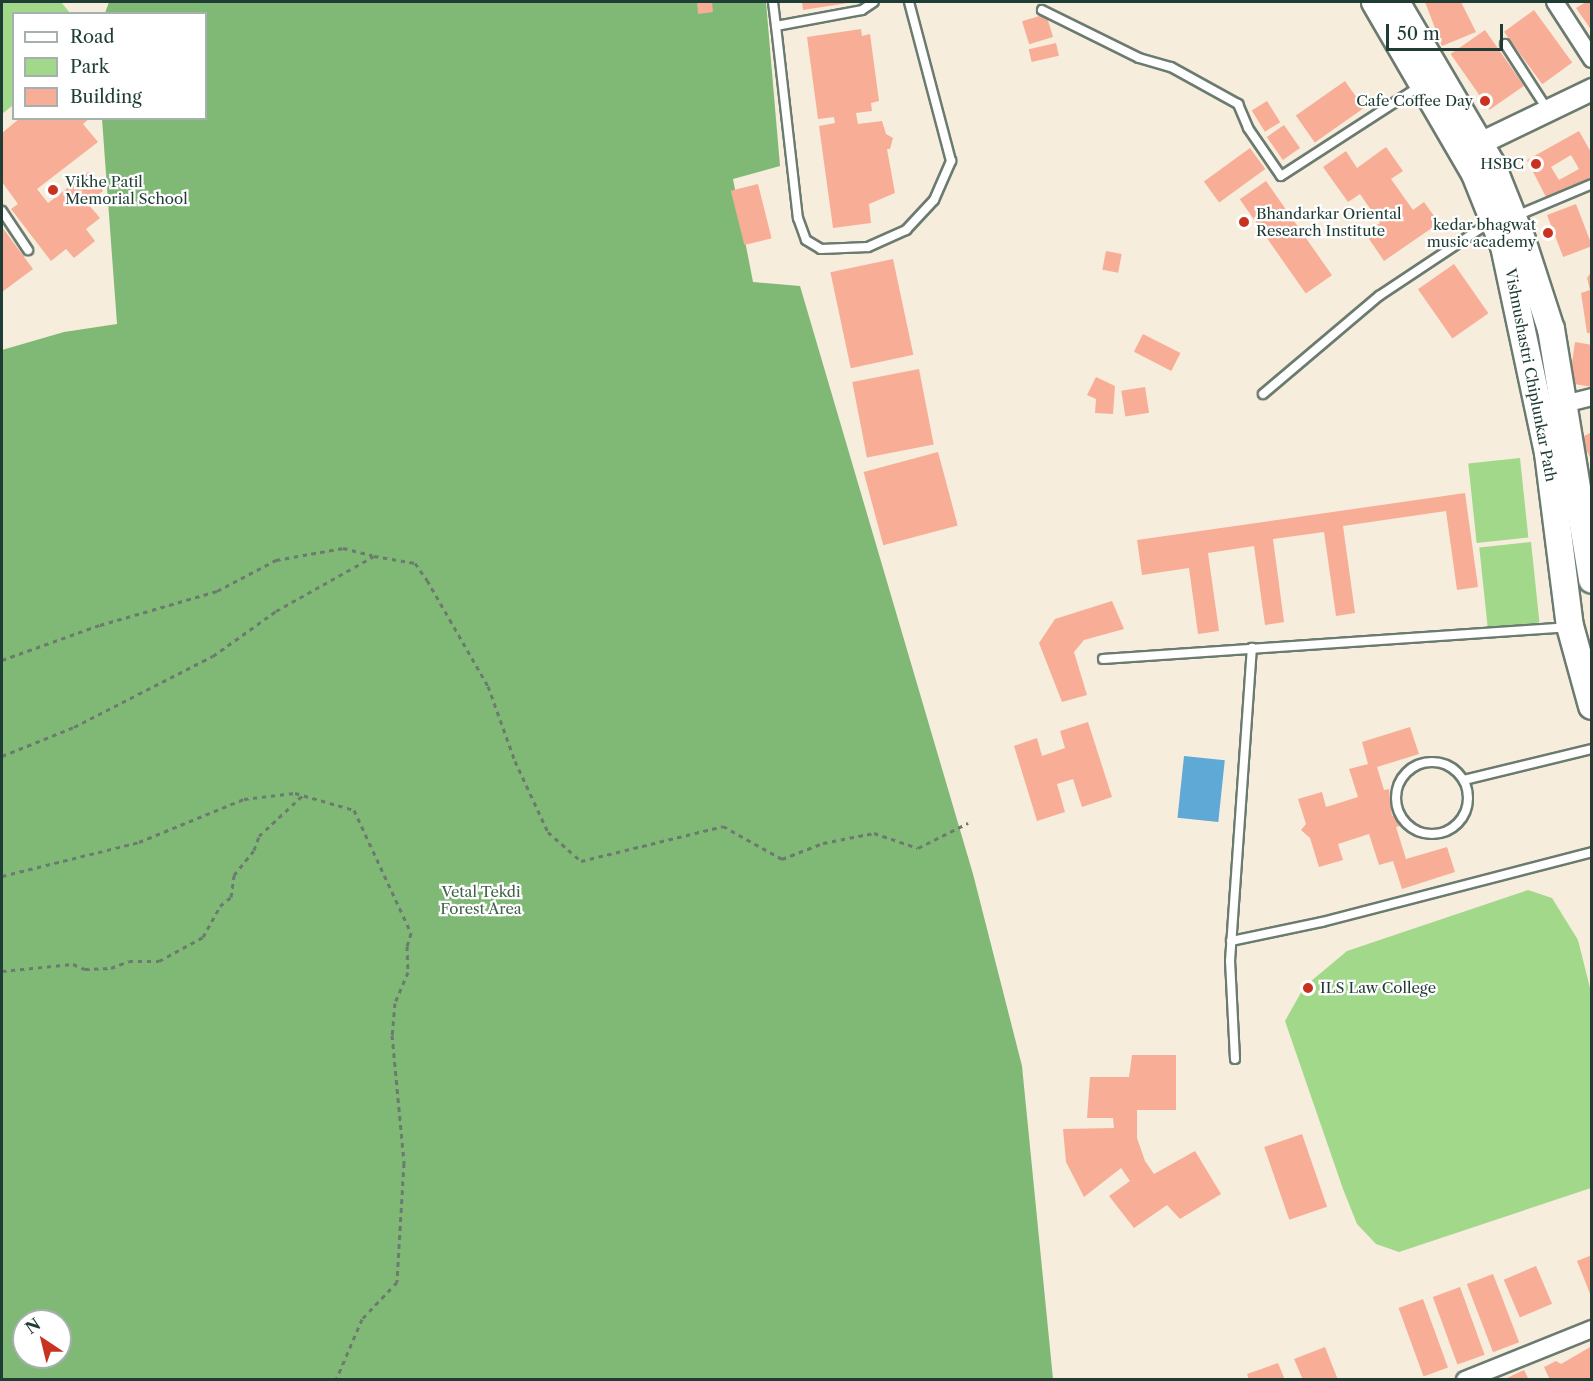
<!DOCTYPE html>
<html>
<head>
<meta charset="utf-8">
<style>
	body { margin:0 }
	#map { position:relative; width:1593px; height:1381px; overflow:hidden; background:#f7eddd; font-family:"Libre Caslon Text",serif }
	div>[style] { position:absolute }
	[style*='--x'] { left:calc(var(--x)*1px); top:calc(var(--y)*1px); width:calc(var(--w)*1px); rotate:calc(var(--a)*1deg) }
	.green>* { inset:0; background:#a1d889; transform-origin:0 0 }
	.forest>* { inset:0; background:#80b875 }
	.water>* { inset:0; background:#5fa9d7; transform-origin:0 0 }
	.building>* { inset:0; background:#f8ad96; transform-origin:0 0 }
	.path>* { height:3px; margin-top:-1.5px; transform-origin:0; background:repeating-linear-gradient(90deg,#6b7b6f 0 4.5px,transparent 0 9px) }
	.roads { filter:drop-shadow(2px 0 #6b7b6f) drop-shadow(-2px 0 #6b7b6f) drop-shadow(0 2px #6b7b6f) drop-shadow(0 -2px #6b7b6f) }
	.service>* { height:8px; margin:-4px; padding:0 4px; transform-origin:4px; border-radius:4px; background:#fff }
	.service>.ring { margin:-4px; padding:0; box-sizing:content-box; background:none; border:8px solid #fff; border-radius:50% }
	.minor>* { height:16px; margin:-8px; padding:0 8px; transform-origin:8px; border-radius:8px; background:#fff }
	.tertiary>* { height:21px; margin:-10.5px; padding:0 10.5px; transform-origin:10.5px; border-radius:10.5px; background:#fff }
	.primary>* { height:26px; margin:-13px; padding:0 13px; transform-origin:13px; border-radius:13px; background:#fff }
	.dots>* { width:16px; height:16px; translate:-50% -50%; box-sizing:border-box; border:3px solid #fff; border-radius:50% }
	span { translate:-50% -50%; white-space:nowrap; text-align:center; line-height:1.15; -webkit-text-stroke:4.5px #fff; paint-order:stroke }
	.poi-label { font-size:15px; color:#1f3d34 }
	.right { translate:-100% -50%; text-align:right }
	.left { translate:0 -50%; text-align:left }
	.street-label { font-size:15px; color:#1f3d34 }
	.park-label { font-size:15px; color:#406449 }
	.frame { position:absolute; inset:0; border:3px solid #1f3d34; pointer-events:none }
	.legend { position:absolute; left:12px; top:12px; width:195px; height:108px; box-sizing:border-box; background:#fff; border:2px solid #a5b1ae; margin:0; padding:8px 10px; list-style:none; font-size:18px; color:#1f3d34 }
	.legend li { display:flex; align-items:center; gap:12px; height:30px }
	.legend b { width:30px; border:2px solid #a5b1ae }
	.north { position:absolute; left:12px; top:1309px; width:60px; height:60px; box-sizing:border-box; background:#fff; border:2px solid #a5b1ae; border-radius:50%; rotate:325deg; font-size:16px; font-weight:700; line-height:24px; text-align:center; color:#1f3d34 }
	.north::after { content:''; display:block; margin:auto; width:21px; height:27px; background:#c8321e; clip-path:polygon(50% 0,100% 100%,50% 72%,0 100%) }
	.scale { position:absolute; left:1386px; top:24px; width:117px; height:27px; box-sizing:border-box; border:3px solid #1f3d34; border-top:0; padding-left:8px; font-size:18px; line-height:21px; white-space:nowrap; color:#1f3d34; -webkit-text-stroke:4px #fff; paint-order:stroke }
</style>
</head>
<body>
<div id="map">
	<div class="green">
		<i style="clip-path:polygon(2px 2px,61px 2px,70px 13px,14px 14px,13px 105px,2px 114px)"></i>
		<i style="left:1520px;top:458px;width:80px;height:52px;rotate:84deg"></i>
		<i style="left:1531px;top:542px;width:81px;height:52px;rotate:84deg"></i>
		<i style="clip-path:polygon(1528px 890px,1552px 898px,1578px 940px,1591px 992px,1591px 1188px,1399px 1252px,1376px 1244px,1357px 1224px,1343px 1189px,1285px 1021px,1304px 987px,1347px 951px)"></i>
	</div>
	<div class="forest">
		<i style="clip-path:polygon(evenodd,109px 2px,766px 2px,780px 166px,733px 179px,753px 282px,800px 286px,973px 874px,1022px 1066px,1053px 1379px,2px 1380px,2px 350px,64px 332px,117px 324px,102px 119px,206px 118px,206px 14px,105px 13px,109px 2px,24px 1321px,60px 1321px,60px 1357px,24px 1357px,24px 1321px)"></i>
	</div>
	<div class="water">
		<i style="left:1184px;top:756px;width:41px;height:62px;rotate:6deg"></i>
	</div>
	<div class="building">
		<i style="clip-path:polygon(697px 2px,712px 2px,713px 12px,698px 14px)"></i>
		<i style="clip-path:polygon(802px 2px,848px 2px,848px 3px,803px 10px)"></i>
		<i style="clip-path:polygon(1425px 2px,1461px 2px,1476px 32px,1442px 46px)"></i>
		<i style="clip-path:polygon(1586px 2px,1592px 2px,1592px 31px,1576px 8px)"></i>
		<i style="left:1534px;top:10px;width:65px;height:37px;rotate:54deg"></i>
		<i style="left:1046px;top:14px;width:24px;height:25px;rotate:73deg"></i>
		<i style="clip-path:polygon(861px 29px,862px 36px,870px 34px,879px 101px,871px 103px,872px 111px,856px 113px,858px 124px,882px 121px,886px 134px,893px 138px,890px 149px,887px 149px,895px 193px,869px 204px,871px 223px,833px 228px,819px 126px,835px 123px,834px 117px,818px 119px,807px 37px)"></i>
		<i style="left:1485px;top:30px;width:68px;height:42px;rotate:55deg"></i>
		<i style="left:1056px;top:43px;width:13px;height:28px;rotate:77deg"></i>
		<i style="left:1345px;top:81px;width:33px;height:60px;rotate:55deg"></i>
		<i style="left:1267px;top:101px;width:25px;height:18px;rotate:58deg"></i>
		<i style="clip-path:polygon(20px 118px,90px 118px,83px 124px,98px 142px,37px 189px,48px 203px,88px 172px,103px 191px,87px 203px,100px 218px,86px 229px,95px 241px,74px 258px,66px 249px,51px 261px,11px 209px,18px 204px,2px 182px,2px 133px)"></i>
		<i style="left:1284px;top:125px;width:28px;height:21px;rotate:55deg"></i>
		<i style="clip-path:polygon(evenodd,1579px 131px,1592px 154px,1592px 178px,1548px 201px,1527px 160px,1579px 131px,1571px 155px,1579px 169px,1559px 180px,1551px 167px,1571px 155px)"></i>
		<i style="clip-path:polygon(1386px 147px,1403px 171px,1391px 179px,1413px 210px,1424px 202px,1439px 223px,1384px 261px,1365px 233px,1380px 223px,1360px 194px,1348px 202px,1323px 167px,1346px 151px,1357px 168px)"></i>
		<i style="left:1250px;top:148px;width:26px;height:57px;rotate:54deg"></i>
		<i style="left:1266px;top:181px;width:115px;height:32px;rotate:55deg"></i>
		<i style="left:758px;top:184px;width:56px;height:28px;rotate:76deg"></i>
		<i style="left:1576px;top:204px;width:45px;height:31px;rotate:69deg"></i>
		<i style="clip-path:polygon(2px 227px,33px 269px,2px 292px)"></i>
		<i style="left:1106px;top:251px;width:16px;height:19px;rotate:11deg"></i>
		<i style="left:893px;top:259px;width:98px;height:64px;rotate:78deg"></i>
		<i style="left:1454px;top:264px;width:60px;height:44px;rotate:55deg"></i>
		<i style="clip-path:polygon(1592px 271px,1592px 333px,1587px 333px,1581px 293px,1590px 290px,1587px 278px)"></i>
		<i style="left:1143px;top:334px;width:42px;height:20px;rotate:27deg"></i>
		<i style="clip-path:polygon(1575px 342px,1592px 345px,1592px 387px,1569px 383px)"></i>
		<i style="left:919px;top:369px;width:77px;height:68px;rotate:79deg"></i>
		<i style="clip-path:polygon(1096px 377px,1115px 386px,1113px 414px,1095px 413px,1096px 399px,1087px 395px)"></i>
		<i style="left:1145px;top:387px;width:26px;height:24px;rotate:81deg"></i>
		<i style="clip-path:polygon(1592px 432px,1592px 461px,1580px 438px)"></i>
		<i style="left:938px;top:452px;width:76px;height:77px;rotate:75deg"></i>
		<i style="clip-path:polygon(1465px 493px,1478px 587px,1457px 590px,1446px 511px,1343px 526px,1355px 613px,1336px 616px,1324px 532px,1273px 539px,1284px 622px,1265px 625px,1254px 546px,1208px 553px,1219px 631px,1198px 634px,1189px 568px,1142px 575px,1137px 540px)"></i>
		<i style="clip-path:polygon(1112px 601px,1124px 629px,1084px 640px,1074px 652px,1087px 695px,1062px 702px,1039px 643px,1055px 619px)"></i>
		<i style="clip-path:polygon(1088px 722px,1112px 797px,1082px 807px,1073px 779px,1057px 784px,1065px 812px,1037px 821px,1014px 746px,1037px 738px,1042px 756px,1065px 748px,1060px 731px)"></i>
		<i style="clip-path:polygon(1410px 727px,1419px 754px,1377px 767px,1384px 790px,1389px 789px,1392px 816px,1396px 815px,1400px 826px,1396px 827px,1406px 859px,1447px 847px,1455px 872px,1402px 889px,1393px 861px,1379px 865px,1369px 834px,1338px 844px,1343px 860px,1319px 867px,1310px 838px,1301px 830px,1306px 824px,1298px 799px,1322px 792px,1326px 807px,1358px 797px,1349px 769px,1368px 764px,1362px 742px)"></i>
		<i style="clip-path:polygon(1132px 1055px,1176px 1055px,1176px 1110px,1137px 1110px,1137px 1138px,1145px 1161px,1154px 1174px,1195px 1151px,1221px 1194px,1180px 1219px,1167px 1205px,1134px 1228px,1109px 1196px,1130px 1181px,1121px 1168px,1084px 1197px,1066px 1162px,1063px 1129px,1114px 1128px,1113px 1118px,1087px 1118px,1090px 1077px,1129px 1077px)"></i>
		<i style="left:1302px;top:1134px;width:77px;height:40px;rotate:71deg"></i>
		<i style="clip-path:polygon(1592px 1255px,1592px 1296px,1591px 1296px,1577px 1261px)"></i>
		<i style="left:1536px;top:1266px;width:41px;height:35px;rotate:67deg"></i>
		<i style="left:1493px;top:1274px;width:73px;height:28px;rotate:69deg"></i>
		<i style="left:1460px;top:1287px;width:72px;height:29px;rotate:70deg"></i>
		<i style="left:1423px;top:1299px;width:73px;height:26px;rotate:70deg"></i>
		<i style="clip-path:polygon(1592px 1346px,1592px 1380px,1550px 1380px,1544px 1367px,1556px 1361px,1561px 1364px)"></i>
		<i style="clip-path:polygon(1325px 1347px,1338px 1380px,1303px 1380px,1294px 1359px)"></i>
		<i style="clip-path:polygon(1278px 1363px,1285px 1380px,1249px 1380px,1247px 1374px)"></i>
		<i style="clip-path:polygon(1524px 1370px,1529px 1380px,1503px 1380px)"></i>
	</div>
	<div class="path">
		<i style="--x:2;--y:660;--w:104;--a:-19.7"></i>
		<i style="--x:100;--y:625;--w:122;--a:-16.2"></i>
		<i style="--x:217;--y:591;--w:67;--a:-27.7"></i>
		<i style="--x:276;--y:560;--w:68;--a:-10.2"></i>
		<i style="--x:343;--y:548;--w:30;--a:14"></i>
		<i style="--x:2;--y:756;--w:78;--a:-21.9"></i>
		<i style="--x:74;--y:727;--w:156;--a:-27.1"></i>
		<i style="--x:213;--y:656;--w:77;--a:-35.5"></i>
		<i style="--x:276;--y:611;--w:112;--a:-29.3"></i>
		<i style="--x:374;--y:556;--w:42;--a:9.7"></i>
		<i style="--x:415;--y:563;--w:21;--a:55"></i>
		<i style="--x:427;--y:580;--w:122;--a:60.1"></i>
		<i style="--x:488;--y:686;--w:80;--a:70.2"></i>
		<i style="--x:515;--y:761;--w:78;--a:65.1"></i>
		<i style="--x:548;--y:832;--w:44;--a:41.3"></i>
		<i style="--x:581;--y:861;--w:146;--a:-13.8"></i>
		<i style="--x:723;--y:826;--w:68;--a:29.2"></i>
		<i style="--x:782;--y:859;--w:44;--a:-21.3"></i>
		<i style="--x:823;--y:843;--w:52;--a:-11.1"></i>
		<i style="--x:874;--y:833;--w:46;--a:18.8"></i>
		<i style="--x:918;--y:848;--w:56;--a:-26.6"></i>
		<i style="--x:2;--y:876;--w:141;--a:-13.9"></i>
		<i style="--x:139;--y:842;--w:113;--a:-22.3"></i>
		<i style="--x:244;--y:799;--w:51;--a:-6.7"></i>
		<i style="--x:295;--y:793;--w:61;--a:16.1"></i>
		<i style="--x:354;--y:810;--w:136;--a:65.1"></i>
		<i style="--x:411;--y:933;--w:14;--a:107"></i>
		<i style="--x:407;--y:946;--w:26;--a:88"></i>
		<i style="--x:408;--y:972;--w:34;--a:113"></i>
		<i style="--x:395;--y:1003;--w:32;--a:95"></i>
		<i style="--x:392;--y:1035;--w:129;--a:84.6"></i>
		<i style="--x:404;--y:1163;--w:119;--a:93.4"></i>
		<i style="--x:397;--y:1282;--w:51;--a:133.4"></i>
		<i style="--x:362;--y:1319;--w:66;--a:113.1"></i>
		<i style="--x:2;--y:971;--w:71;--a:-5.6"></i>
		<i style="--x:73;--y:964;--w:13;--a:23"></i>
		<i style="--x:85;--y:969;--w:26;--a:-2"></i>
		<i style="--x:111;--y:968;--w:19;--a:-21"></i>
		<i style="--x:129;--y:961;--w:30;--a:0"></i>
		<i style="--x:159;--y:961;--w:50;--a:-28.6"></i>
		<i style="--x:203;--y:937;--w:35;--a:-61"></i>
		<i style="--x:220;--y:906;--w:14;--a:-39"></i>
		<i style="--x:231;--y:897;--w:22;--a:-82"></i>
		<i style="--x:234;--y:875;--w:32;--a:-51"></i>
		<i style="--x:254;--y:850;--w:15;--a:-70"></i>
		<i style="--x:259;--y:836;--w:60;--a:-43"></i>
	</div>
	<div class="roads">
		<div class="service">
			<i style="--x:773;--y:2;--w:24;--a:83"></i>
			<i style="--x:776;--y:26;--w:87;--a:-10.5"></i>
			<i style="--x:862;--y:10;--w:14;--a:-34"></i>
			<i style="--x:1042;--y:10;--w:108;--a:26.3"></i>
			<i style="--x:1139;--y:58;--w:33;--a:16"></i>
			<i style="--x:1171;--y:67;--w:77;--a:28.9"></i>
			<i style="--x:1238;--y:104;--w:26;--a:67"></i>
			<i style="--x:1248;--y:128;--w:58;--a:55.5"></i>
			<i style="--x:1281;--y:176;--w:166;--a:-32.9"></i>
			<i style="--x:776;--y:26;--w:193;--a:83.5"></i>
			<i style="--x:798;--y:218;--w:23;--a:70"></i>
			<i style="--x:806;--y:240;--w:17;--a:31"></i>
			<i style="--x:821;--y:249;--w:47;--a:-2.4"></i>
			<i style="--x:868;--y:247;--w:42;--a:-24.1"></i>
			<i style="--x:906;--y:230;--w:41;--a:-47"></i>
			<i style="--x:934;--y:200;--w:43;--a:-66.4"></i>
			<i style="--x:951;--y:161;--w:164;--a:-104.8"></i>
			<i style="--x:1505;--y:44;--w:77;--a:57.1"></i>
			<i style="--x:2;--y:211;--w:47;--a:56.3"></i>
			<i style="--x:1516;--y:216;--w:82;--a:-22.8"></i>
			<i style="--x:1263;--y:394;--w:152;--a:-40.2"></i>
			<i style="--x:1379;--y:296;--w:136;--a:-33.6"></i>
			<i style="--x:1103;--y:659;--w:465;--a:-3.9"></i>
			<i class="ring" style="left:1396px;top:762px;width:64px;height:64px"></i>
			<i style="--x:1464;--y:780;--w:132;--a:-13.6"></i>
			<i style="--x:1231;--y:941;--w:93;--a:-11.8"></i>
			<i style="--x:1322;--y:922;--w:279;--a:-14.5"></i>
			<i style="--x:1235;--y:1059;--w:98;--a:-92.9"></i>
			<i style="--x:1230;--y:961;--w:314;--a:-86"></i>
		</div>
		<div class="minor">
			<i style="--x:1555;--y:2;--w:68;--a:57"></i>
			<i style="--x:1564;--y:404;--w:29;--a:-14"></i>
			<i style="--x:1465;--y:1380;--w:137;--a:-21.9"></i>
		</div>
		<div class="tertiary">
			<i style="--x:1465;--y:150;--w:141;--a:-25.7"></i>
		</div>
		<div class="primary">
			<i style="--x:1375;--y:2;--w:199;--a:59.8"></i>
			<i style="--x:1475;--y:174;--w:78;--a:68.1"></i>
			<i style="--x:1504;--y:246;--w:212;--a:78"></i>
			<i style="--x:1548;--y:453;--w:174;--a:82.8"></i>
			<i style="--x:1570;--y:626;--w:83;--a:74.6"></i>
			<i style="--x:1396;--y:2;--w:189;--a:59.5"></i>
			<i style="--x:1492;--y:165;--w:81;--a:68.2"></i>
			<i style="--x:1522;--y:240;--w:94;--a:72"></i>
			<i style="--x:1551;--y:329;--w:254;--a:80.7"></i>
		</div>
	</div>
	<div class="dots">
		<i style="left:1485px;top:101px;background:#c8321e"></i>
		<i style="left:1536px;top:164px;background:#c8321e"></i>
		<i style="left:53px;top:190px;background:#c8321e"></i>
		<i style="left:1244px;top:222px;background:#c8321e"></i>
		<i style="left:1548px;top:233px;background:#c8321e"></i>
		<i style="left:1308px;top:988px;background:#c8321e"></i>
	</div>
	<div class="poi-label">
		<span class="right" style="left:1473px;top:101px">Cafe Coffee Day</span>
		<span class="right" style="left:1524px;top:164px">HSBC</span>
		<span class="left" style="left:65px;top:190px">Vikhe Patil<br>Memorial School</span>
		<span class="left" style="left:1256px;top:222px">Bhandarkar Oriental<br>Research Institute</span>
		<span class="right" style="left:1536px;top:233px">kedar bhagwat<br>music academy</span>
		<span class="left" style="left:1320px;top:988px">ILS Law College</span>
	</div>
	<div class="street-label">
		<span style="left:1531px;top:375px;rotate:79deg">Vishnushastri Chiplunkar Path</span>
	</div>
	<div class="park-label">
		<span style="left:481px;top:900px">Vetal Tekdi<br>Forest Area</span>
	</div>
	<div class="frame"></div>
	<ul class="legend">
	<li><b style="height:8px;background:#fff"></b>Road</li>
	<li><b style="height:16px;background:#a1d889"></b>Park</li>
	<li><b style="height:16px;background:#f8ad96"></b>Building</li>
	</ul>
	<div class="north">N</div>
	<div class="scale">50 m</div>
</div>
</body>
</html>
